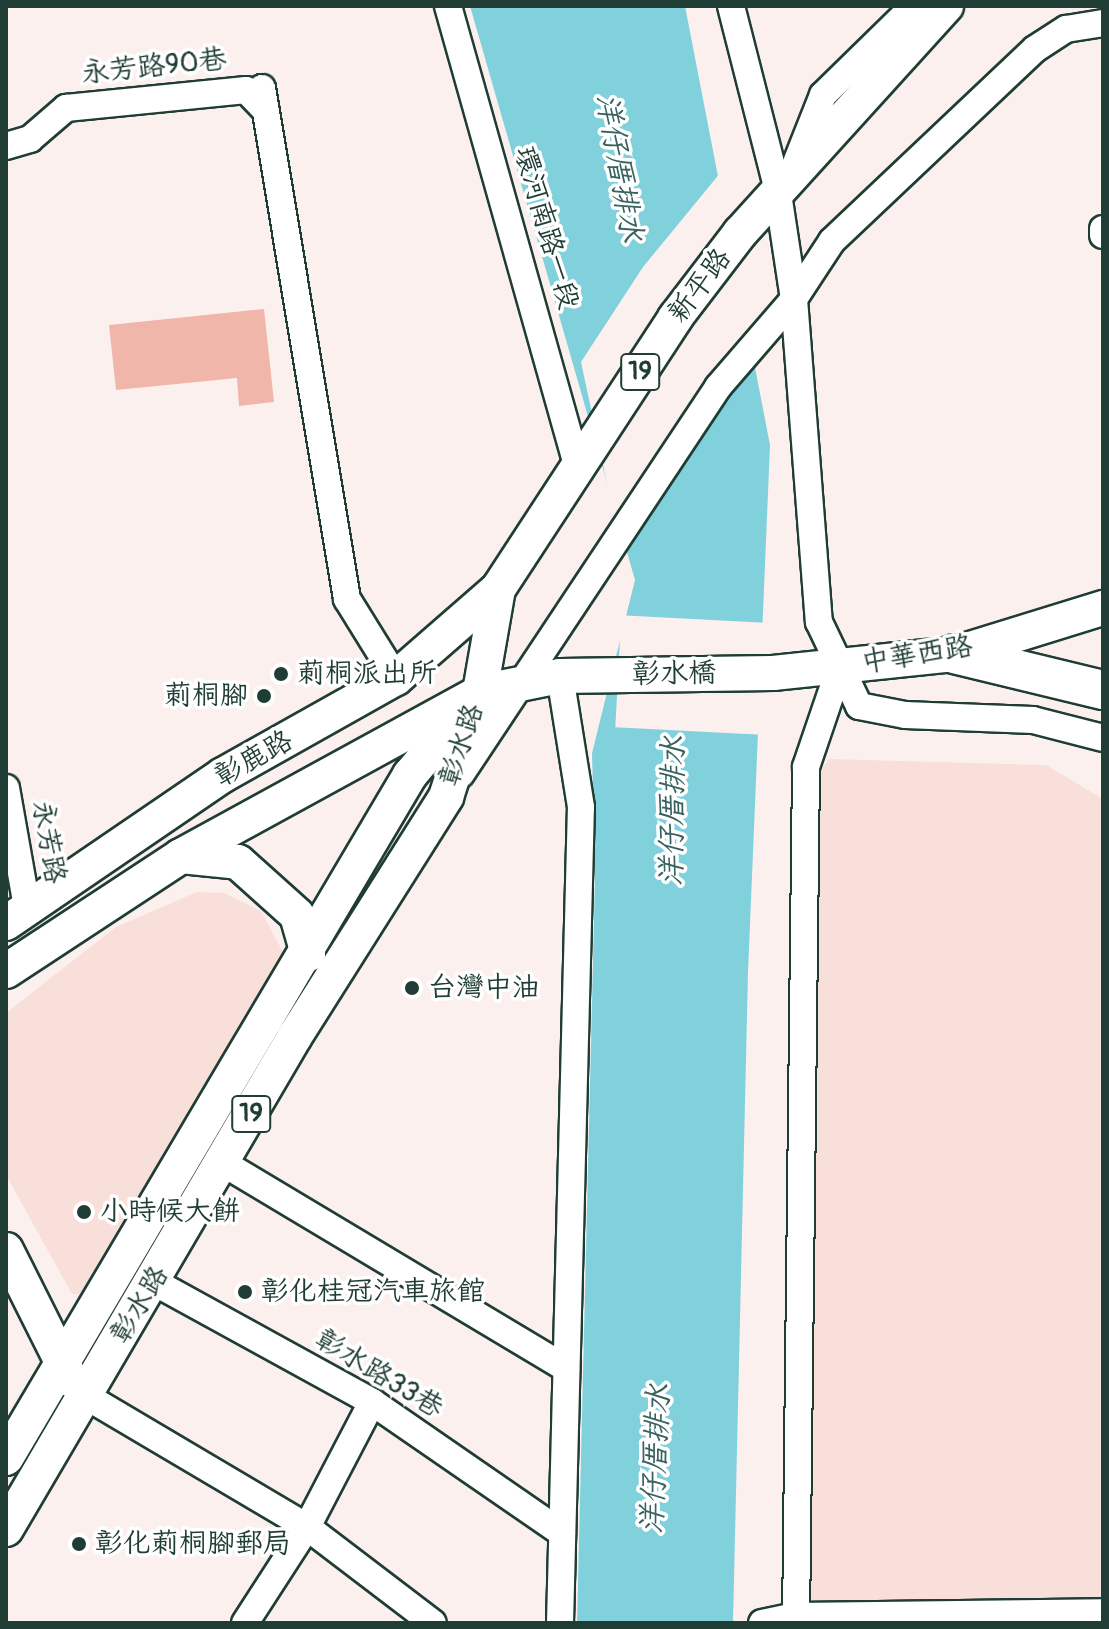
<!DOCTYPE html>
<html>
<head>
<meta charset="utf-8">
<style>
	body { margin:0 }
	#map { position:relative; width:1109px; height:1629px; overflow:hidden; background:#fcf0ee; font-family:Pangolin,"LXGW WenKai TC",sans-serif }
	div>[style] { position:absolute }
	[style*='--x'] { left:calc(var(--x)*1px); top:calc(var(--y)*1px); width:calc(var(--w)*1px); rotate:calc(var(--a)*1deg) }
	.built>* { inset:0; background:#f8dfd9 }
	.water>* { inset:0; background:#81d1dc }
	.pier>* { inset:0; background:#fcf0ee; transform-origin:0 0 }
	.building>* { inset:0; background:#f0b6a9 }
	.roads { filter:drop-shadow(2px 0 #1f3d34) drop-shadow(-2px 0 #1f3d34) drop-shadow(0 2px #1f3d34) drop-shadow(0 -2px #1f3d34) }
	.minor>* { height:26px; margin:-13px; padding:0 13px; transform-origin:13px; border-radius:13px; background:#fff }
	.major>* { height:34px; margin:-17px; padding:0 17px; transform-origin:17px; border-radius:17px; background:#fff }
	.highway>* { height:38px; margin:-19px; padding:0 19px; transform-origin:19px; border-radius:19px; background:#fff }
	.dots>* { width:22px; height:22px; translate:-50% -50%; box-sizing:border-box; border:4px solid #fff; border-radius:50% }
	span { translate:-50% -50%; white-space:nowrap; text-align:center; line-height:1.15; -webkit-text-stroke:7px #fff; paint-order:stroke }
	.shield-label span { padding:2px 6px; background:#fff; border:2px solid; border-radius:6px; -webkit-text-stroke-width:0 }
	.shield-label { font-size:26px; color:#1f3d34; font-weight:700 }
	.street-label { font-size:28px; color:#1f3d34 }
	.poi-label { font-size:28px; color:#1f3d34 }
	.left { translate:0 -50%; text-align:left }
	.right { translate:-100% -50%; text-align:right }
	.water-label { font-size:30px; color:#38625e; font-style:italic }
	.frame { position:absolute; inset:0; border:8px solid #1f3d34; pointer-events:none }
</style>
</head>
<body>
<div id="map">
	<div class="built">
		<i style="clip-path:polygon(829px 759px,1046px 765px,1103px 799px,1103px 1623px,804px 1623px,816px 777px)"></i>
		<i style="clip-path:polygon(197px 892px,224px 893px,261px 911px,285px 956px,86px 1295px,72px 1294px,6px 1175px,6px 1013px,116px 927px)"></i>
	</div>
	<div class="water">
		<i style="clip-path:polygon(470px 6px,685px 6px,770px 445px,748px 972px,733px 1623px,577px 1623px,595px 878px,592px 753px,635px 580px)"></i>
	</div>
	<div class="pier">
		<i style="clip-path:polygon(721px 172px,755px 346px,619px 540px,581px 362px,643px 267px)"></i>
		<i style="left:767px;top:623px;width:112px;height:146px;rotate:93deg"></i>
	</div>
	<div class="building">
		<i style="clip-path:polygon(264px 309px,274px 402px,239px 406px,237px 378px,116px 390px,109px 325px)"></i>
	</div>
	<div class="roads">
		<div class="minor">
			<i style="--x:448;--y:6;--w:480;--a:74.3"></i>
			<i style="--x:731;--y:6;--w:187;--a:75.7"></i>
			<i style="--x:777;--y:187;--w:113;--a:81.4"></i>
			<i style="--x:794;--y:299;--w:324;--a:85.6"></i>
			<i style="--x:819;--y:622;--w:93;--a:64.5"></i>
			<i style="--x:859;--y:706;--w:47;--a:11.1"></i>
			<i style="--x:905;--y:715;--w:128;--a:2.2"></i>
			<i style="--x:1033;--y:720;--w:72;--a:14.4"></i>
			<i style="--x:262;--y:88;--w:518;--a:80.56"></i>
			<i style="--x:347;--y:599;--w:93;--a:58.2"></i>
			<i style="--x:6;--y:146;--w:25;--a:-16"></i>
			<i style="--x:30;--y:139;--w:48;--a:-40.7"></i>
			<i style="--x:66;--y:108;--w:181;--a:-5.7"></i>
			<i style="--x:246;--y:90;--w:28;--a:46"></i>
			<i style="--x:796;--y:163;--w:73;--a:-68.3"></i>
			<i style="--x:823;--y:95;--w:127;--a:-44.4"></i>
			<i style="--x:1103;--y:229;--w:6;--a:90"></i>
			<i style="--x:461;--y:774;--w:465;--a:-56.4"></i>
			<i style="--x:718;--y:387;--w:116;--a:-49.2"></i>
			<i style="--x:794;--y:299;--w:69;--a:-56.8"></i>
			<i style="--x:832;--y:241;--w:279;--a:-43.4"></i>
			<i style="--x:1035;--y:49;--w:37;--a:-33"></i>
			<i style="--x:1066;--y:29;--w:37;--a:-9"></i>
			<i style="--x:6;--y:788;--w:121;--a:80"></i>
			<i style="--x:223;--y:1163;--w:400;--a:30.9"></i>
			<i style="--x:154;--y:1282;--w:249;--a:28.8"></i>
			<i style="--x:372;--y:1402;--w:231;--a:34.6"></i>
			<i style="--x:84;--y:1395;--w:259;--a:30.6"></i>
			<i style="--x:307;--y:1527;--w:158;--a:37.3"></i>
			<i style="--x:245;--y:1623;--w:114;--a:-57.1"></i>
			<i style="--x:307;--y:1527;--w:141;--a:-62.5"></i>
			<i style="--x:560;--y:1623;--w:816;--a:-88.53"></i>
			<i style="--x:581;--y:807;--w:133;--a:-99.1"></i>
			<i style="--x:762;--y:1623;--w:34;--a:-12"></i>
			<i style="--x:795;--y:1616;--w:308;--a:-0.7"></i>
			<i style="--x:796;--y:1623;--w:856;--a:-89.33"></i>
			<i style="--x:806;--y:767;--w:106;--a:-71.2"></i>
		</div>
		<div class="major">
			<i style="--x:181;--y:856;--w:57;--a:6"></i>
			<i style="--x:238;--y:862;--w:79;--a:41.9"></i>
			<i style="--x:297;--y:915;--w:41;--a:74.2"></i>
			<i style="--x:6;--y:923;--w:263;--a:-34.3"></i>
			<i style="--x:223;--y:775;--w:198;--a:-29.3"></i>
			<i style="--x:396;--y:678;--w:135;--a:-41.1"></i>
			<i style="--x:6;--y:971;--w:209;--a:-33.3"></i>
			<i style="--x:181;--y:856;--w:341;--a:-28.7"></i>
			<i style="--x:480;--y:692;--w:82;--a:-11.3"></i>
			<i style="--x:560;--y:676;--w:213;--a:-0.8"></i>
			<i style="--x:773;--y:673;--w:182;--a:-6"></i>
			<i style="--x:954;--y:654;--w:156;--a:-17.2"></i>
			<i style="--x:6;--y:1250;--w:145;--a:63.4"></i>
			<i style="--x:6;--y:1458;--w:794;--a:-59.4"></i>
			<i style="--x:410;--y:775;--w:87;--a:-50.1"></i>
			<i style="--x:6;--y:1529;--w:571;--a:-59.62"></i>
			<i style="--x:295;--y:1036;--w:283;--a:-57.7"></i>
			<i style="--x:446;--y:797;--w:110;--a:-72.1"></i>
			<i style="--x:480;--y:692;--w:105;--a:-80.1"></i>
			<i style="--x:498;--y:589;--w:324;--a:-56.8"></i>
			<i style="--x:675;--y:318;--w:107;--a:-52.6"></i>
			<i style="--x:740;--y:233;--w:307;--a:-47.8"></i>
		</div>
		<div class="highway">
			<i style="--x:954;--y:654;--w:153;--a:13.6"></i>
		</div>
	</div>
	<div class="dots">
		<i style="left:281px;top:674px;background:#1f3d34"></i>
		<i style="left:264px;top:696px;background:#1f3d34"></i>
		<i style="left:412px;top:988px;background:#1f3d34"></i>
		<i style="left:84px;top:1212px;background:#1f3d34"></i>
		<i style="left:245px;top:1292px;background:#1f3d34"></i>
		<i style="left:79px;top:1544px;background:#1f3d34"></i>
	</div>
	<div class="shield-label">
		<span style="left:640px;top:372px">19</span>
		<span style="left:251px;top:1114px">19</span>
	</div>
	<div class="street-label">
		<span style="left:154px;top:67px;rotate:-6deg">永芳路90巷</span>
		<span style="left:546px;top:228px;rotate:74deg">環河南路一段</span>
		<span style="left:700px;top:286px;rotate:-53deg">新平路</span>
		<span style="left:917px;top:655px;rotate:-9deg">中華西路</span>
		<span style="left:674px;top:674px;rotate:-1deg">彰水橋</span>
		<span style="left:462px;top:745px;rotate:-72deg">彰水路</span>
		<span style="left:254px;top:759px;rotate:-29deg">彰鹿路</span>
		<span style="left:48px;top:842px;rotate:80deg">永芳路</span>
		<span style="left:140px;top:1305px;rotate:-59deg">彰水路</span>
		<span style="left:379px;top:1374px;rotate:31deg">彰水路33巷</span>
	</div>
	<div class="poi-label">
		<span class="left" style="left:297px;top:674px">莿桐派出所</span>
		<span class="right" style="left:248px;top:696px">莿桐腳</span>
		<span class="left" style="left:428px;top:988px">台灣中油</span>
		<span class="left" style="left:100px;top:1212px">小時候大餅</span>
		<span class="left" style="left:261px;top:1292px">彰化桂冠汽車旅館</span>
		<span class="left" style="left:95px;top:1544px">彰化莿桐腳郵局</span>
	</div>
	<div class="water-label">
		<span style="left:619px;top:168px;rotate:80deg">洋仔厝排水</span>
		<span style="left:673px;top:811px;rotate:-89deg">洋仔厝排水</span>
		<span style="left:656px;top:1459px;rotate:-87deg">洋仔厝排水</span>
	</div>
	<div class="frame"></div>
</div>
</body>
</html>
